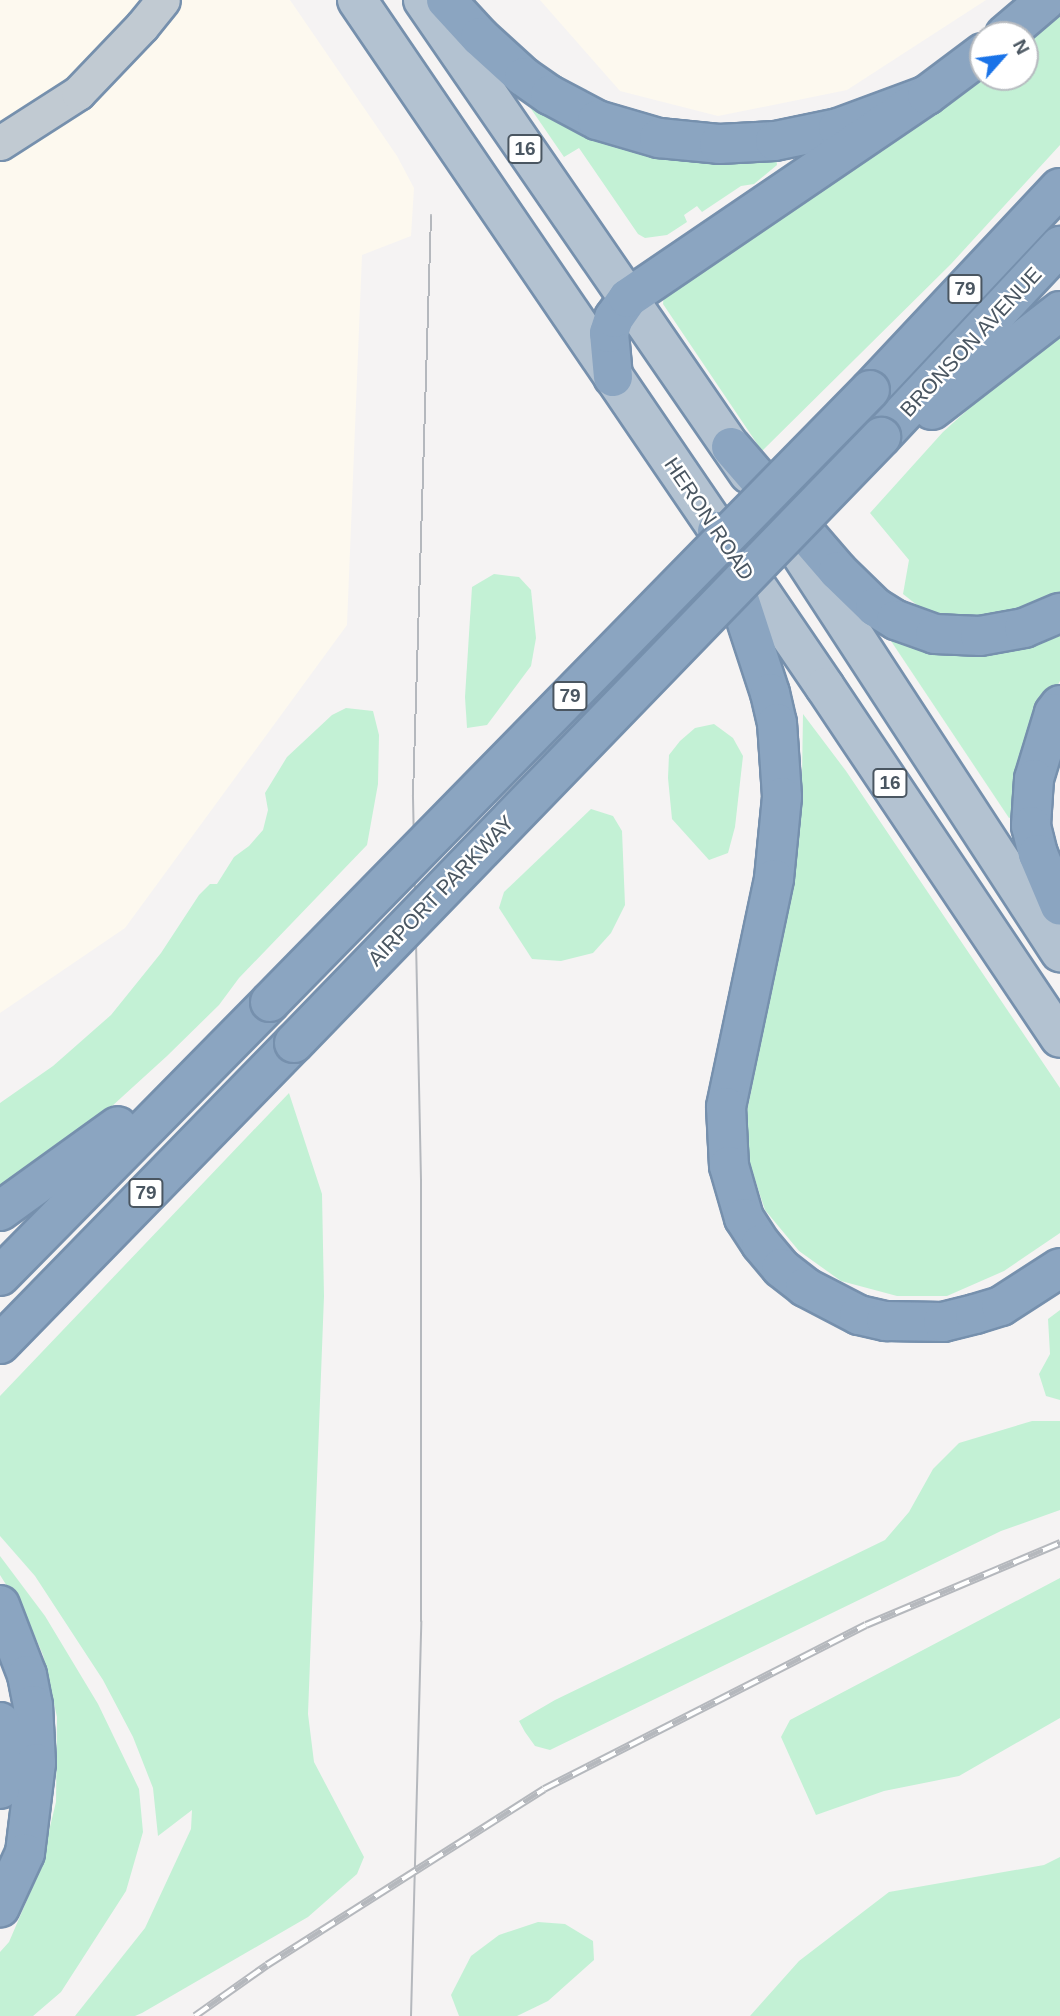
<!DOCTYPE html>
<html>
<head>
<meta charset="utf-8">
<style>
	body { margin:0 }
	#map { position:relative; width:1060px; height:2016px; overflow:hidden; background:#f5f3f3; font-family:Helvetica,sans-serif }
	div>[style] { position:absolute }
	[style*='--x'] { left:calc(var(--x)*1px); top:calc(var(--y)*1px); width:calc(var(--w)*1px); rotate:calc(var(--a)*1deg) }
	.commercial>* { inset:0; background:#fdf9ef }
	.green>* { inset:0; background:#c3f1d5 }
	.roads { filter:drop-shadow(2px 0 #7690ad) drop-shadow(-2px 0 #7690ad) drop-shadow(0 2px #7690ad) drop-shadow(0 -2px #7690ad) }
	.minor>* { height:33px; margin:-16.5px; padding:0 16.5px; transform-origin:16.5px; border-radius:16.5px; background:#c1cad2 }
	.major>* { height:38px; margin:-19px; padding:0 19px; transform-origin:19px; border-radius:19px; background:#b3c2d1 }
	.highway>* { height:38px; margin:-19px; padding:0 19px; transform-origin:19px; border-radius:19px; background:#8ba5c1 }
	.tram>* { height:2px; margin:-1px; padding:0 1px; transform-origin:1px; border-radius:1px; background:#b5b8bd }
	.rail>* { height:8px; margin-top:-4px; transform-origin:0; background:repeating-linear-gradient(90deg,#fff 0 16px,#b5b8bd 0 32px); box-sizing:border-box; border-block:2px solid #b5b8bd }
	.bridges { filter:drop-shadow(2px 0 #7690ad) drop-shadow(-2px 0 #7690ad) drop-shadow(0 2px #7690ad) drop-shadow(0 -2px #7690ad) }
	.highway-bridge>* { height:38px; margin:-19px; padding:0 19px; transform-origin:19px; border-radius:19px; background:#8ba5c1 }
	span { translate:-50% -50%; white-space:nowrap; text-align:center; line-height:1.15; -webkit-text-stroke:5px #fff; paint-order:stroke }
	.shield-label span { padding:2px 5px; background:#fff; border:2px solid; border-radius:5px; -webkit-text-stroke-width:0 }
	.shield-label { font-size:19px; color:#4a5661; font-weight:700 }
	.street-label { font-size:21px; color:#4a5661 }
	.north { position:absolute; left:969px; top:21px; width:70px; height:70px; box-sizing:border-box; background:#fff; border:2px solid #b7bbc0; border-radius:50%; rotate:62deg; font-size:19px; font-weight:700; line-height:28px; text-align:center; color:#4a5661 }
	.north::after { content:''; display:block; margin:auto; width:24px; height:32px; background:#1a73e8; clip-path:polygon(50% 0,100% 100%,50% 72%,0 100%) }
</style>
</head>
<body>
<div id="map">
	<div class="commercial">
		<i style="clip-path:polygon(0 0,290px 0,397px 156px,414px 188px,411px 236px,362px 255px,347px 625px,125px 928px,0 1013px)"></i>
		<i style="clip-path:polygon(540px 0,986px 0,847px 90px,718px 116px,620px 91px)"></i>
	</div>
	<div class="green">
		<i style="clip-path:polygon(1060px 8px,1060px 145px,951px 264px,762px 451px,663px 304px,664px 293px,983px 77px,1025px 77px,1025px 35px)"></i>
		<i style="clip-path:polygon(516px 87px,776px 156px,777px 165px,754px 184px,741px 186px,702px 212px,697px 206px,684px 215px,687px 222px,667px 235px,645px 238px,638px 234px,579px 148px,564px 157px)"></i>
		<i style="clip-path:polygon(1060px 333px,1060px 596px,999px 622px,921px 615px,922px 609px,903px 594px,909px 560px,870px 513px,943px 432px,995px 385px)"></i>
		<i style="clip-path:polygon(494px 574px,519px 577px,531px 590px,536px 638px,531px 666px,487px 725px,467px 728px,465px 697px,472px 587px)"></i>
		<i style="clip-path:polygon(1060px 628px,1060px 681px,1036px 724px,1014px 816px,1009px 818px,885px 632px)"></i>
		<i style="clip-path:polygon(346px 708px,373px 711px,379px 735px,378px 784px,367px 845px,239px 978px,219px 1005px,167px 1056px,111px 1107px,44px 1160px,0 1189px,0 1103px,53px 1066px,111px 1015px,161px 953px,199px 895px,210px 884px,217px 884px,234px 857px,249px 846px,263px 830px,268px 810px,265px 793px,287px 757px,332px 715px)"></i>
		<i style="clip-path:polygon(803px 714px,846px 771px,1060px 1088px,1060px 1233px,1004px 1271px,947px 1296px,897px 1296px,841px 1281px,799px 1251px,765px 1210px,747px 1155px,747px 1111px,794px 876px,802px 777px)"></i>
		<i style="clip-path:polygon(714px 724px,733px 738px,743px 756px,735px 827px,728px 853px,709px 860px,672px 819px,668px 778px,669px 755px,680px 741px,695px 728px)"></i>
		<i style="clip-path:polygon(591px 809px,613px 816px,622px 831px,625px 905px,611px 933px,593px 953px,561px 961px,532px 959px,499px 908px,504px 892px)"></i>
		<i style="clip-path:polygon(289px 1093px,322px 1194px,324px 1296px,308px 1714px,314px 1762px,364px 1857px,357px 1874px,308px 1917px,142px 2013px,135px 2016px,75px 2016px,145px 1928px,191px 1829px,192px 1810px,158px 1836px,153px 1788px,133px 1737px,103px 1680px,35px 1576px,0 1536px,0 1396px)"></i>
		<i style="clip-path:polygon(1060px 1310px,1060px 1400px,1046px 1396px,1039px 1374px,1050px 1354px,1048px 1319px)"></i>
		<i style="clip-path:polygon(1032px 1421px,1060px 1421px,1060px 1510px,1001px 1531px,550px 1750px,535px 1746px,525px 1732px,519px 1721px,555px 1700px,885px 1540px,909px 1512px,933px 1469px,959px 1443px)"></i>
		<i style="clip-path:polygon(0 1556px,45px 1616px,98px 1704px,139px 1789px,143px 1832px,126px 1891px,61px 1992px,33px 2016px,0 2016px,0 1952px,9px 1942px,39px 1872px,56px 1802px,57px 1717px,43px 1655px,27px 1618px,0 1575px)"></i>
		<i style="clip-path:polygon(1060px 1578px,1060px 1718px,959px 1776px,884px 1791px,816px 1815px,781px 1737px,790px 1720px)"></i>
		<i style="clip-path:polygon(1060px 1857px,1060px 2016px,750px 2016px,799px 1961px,889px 1892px,1044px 1865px)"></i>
		<i style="clip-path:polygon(538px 1922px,565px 1924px,593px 1941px,594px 1960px,548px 2001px,517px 2016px,459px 2016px,451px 1995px,471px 1956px,499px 1935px)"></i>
	</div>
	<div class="roads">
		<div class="minor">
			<i style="--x:0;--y:143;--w:93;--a:-32.7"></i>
			<i style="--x:78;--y:93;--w:93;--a:-46.3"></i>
			<i style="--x:142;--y:26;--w:33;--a:-51"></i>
		</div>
		<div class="major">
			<i style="--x:357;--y:0;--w:831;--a:55.74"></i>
			<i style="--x:825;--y:687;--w:422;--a:56.2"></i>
			<i style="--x:423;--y:0;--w:575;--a:55.48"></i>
			<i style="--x:782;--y:525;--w:510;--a:56.93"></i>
		</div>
		<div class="highway">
			<i style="--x:446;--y:0;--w:50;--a:47.4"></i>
			<i style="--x:480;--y:37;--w:59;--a:42.3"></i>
			<i style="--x:524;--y:77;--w:32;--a:35"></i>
			<i style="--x:550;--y:95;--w:53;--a:28"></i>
			<i style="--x:597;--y:120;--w:65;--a:16.2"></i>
			<i style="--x:659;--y:138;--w:60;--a:5.7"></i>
			<i style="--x:719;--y:144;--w:56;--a:-3.1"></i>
			<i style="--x:775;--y:141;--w:64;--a:-11.7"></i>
			<i style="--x:838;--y:128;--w:95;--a:-20.3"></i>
			<i style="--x:1005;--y:35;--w:54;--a:-40.5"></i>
			<i style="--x:613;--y:377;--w:44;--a:-95.2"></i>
			<i style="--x:609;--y:333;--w:16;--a:-72"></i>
			<i style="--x:614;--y:318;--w:24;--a:-55"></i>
			<i style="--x:628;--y:298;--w:361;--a:-34.2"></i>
			<i style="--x:927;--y:95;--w:70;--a:-36.9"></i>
			<i style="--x:870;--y:390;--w:277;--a:-46.8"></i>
			<i style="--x:932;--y:410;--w:162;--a:-37.7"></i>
			<i style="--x:881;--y:437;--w:262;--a:-46.9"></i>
			<i style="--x:731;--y:447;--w:164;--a:49.2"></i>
			<i style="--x:838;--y:571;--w:52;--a:44.2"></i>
			<i style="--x:875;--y:607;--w:25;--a:32"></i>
			<i style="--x:896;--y:620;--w:41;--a:19.7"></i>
			<i style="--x:935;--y:634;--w:45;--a:2.5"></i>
			<i style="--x:980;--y:636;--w:45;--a:-10.3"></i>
			<i style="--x:1024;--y:628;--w:39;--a:-23"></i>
			<i style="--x:717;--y:531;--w:170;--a:71.9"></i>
			<i style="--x:770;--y:693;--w:31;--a:77"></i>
			<i style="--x:777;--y:723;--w:74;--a:86.1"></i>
			<i style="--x:782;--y:797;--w:82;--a:95.6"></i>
			<i style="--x:774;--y:879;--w:233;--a:101.9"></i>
			<i style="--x:726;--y:1107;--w:59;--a:87.1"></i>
			<i style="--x:729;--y:1166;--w:54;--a:73.9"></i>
			<i style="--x:744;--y:1218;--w:31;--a:57"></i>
			<i style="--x:761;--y:1244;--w:31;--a:50"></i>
			<i style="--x:781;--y:1268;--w:31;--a:38"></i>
			<i style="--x:805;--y:1287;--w:61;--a:27.4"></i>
			<i style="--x:859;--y:1315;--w:28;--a:13"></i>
			<i style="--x:886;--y:1321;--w:57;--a:1"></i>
			<i style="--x:943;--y:1322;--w:33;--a:-14"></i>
			<i style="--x:975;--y:1314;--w:27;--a:-17"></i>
			<i style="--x:1001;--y:1306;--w:70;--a:-32.8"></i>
			<i style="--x:1060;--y:705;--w:10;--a:127"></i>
			<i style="--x:1054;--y:713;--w:69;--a:106.9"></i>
			<i style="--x:1034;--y:779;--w:47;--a:93.7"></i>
			<i style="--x:1031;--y:826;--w:29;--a:76"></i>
			<i style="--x:1038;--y:854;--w:56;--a:67.1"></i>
			<i style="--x:0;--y:1211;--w:145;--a:-35.8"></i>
			<i style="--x:0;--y:1276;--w:385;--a:-45.4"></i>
			<i style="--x:0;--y:1344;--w:421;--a:-45.7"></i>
			<i style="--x:0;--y:1605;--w:75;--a:68.9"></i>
			<i style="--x:27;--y:1675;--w:31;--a:79"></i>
			<i style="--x:33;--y:1705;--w:58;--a:87"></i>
			<i style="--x:36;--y:1763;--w:91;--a:97"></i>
			<i style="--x:25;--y:1853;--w:60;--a:114.8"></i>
			<i style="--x:0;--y:1722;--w:67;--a:90"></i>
		</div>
	</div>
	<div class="tram">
		<i style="--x:411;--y:2016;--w:395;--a:-88.5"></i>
		<i style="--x:421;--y:1621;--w:441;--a:-90"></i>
		<i style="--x:421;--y:1180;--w:385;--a:-91.2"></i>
		<i style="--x:413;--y:795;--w:580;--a:-88.22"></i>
	</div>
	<div class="rail">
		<i style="--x:195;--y:2016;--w:88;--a:-35.3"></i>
		<i style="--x:267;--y:1965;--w:328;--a:-32.4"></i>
		<i style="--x:544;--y:1789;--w:361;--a:-27"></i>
		<i style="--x:866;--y:1625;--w:211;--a:-22.9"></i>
	</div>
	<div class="bridges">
		<div class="highway-bridge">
			<i style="--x:270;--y:1002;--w:857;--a:-45.57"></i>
			<i style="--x:294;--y:1043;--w:844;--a:-45.91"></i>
		</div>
	</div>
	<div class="shield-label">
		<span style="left:525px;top:149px">16</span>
		<span style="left:965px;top:289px">79</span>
		<span style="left:570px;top:696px">79</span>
		<span style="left:890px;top:783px">16</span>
		<span style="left:146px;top:1193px">79</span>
	</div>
	<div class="street-label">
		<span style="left:971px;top:342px;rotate:-47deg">BRONSON AVENUE</span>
		<span style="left:709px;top:519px;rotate:56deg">HERON ROAD</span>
		<span style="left:441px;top:891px;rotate:-46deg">AIRPORT PARKWAY</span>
	</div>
	<div class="north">N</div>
</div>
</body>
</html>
